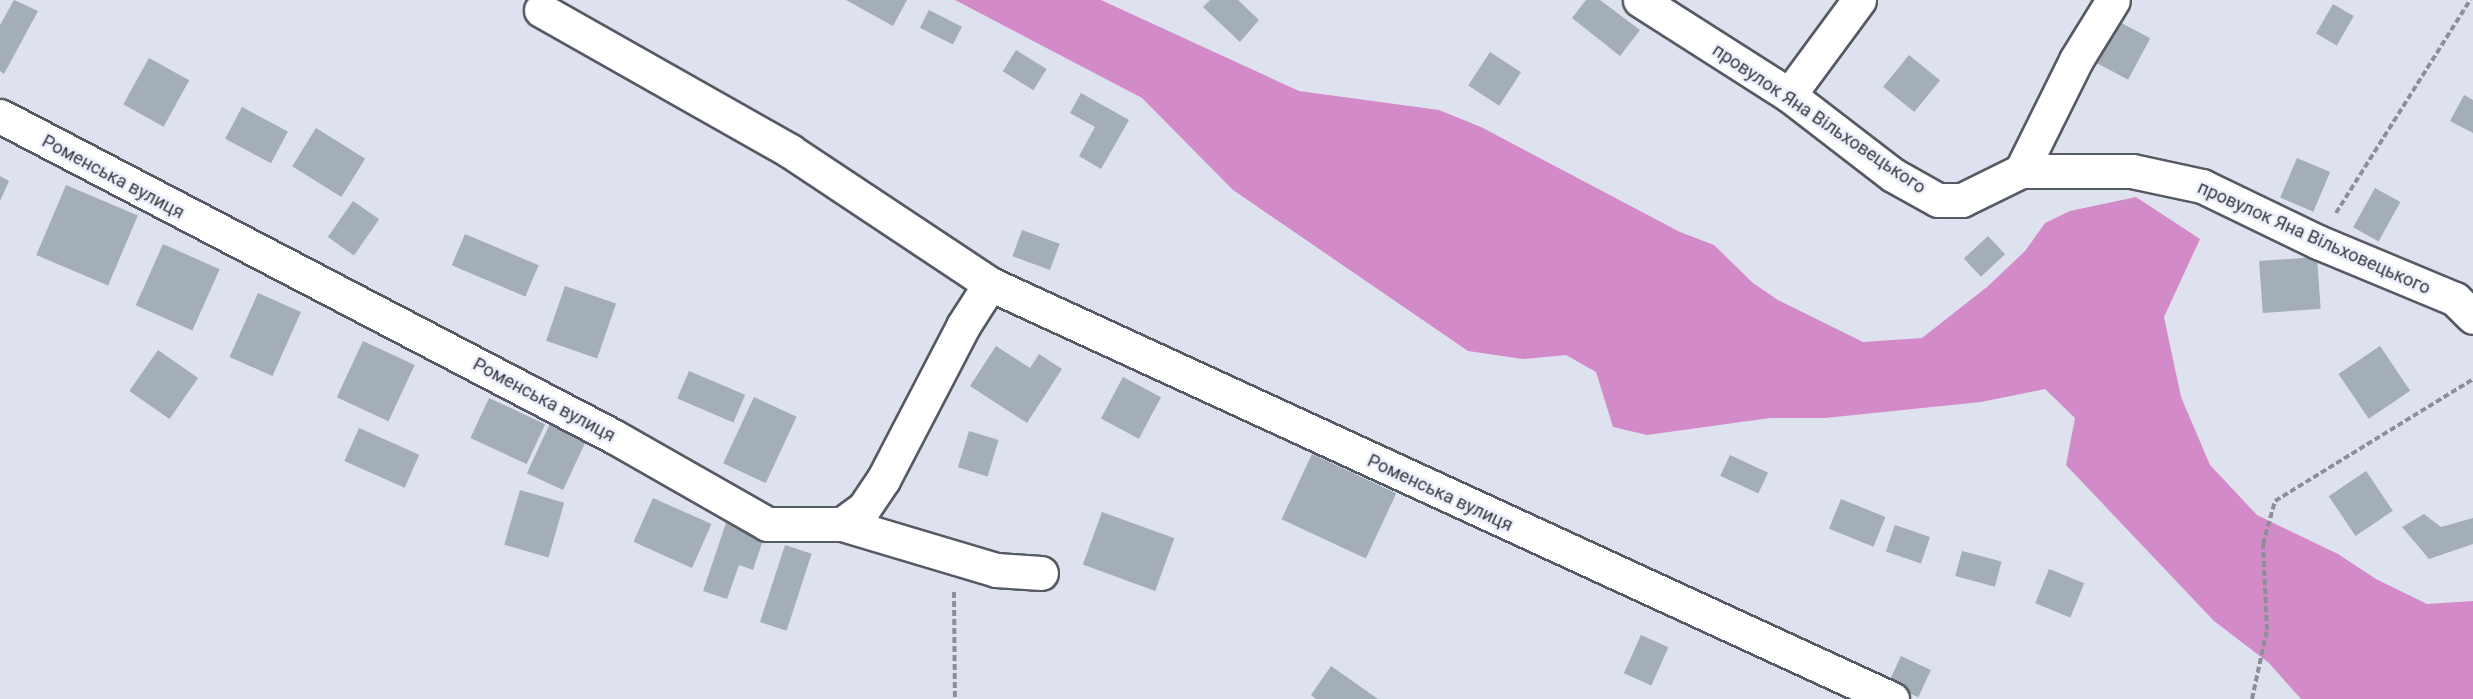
<!DOCTYPE html>
<html>
<head>
<meta charset="utf-8">
<style>
	body { margin:0 }
	#map { position:relative; width:2473px; height:699px; overflow:hidden; background:#dee2ef; font-family:Roboto,sans-serif }
	div>[style] { position:absolute }
	[style*='--x'] { left:calc(var(--x)*1px); top:calc(var(--y)*1px); width:calc(var(--w)*1px); rotate:calc(var(--a)*1deg) }
	.forest>* { inset:0; background:#d28bc8 }
	.building>* { inset:0; background:#a3aeb6; transform-origin:0 0 }
	.path>* { height:4px; margin-top:-2px; transform-origin:0; background:repeating-linear-gradient(90deg,#8c8f97 0 6px,transparent 0 9px) }
	.roads { filter:drop-shadow(2px 0 #565a64) drop-shadow(-2px 0 #565a64) drop-shadow(0 2px #565a64) drop-shadow(0 -2px #565a64) }
	.minor>* { height:33px; margin:-16.5px; padding:0 16.5px; transform-origin:16.5px; border-radius:16.5px; background:#fff }
	span { translate:-50% -50%; white-space:nowrap; text-align:center; line-height:1.15; -webkit-text-stroke:5px #ecf0fc; paint-order:stroke }
	.street-label { font-size:18px; color:#393b3f }
</style>
</head>
<body>
<div id="map">
	<div class="forest">
		<i style="clip-path:polygon(955px 0,1101px 0,1299px 91px,1439px 110px,1481px 127px,1680px 232px,1714px 245px,1753px 283px,1778px 300px,1863px 342px,1922px 338px,1987px 287px,2025px 251px,2045px 223px,2070px 211px,2136px 197px,2200px 239px,2164px 317px,2181px 397px,2210px 465px,2257px 515px,2338px 554px,2376px 579px,2427px 604px,2473px 601px,2473px 699px,2301px 699px,2269px 663px,2214px 621px,2066px 465px,2075px 418px,2045px 389px,1981px 402px,1825px 418px,1770px 418px,1647px 435px,1613px 427px,1596px 372px,1566px 355px,1523px 359px,1468px 351px,1233px 190px,1142px 98px)"></i>
	</div>
	<div class="building">
		<i style="clip-path:polygon(14px 0,38px 11px,4px 74px,0 71px,0 25px)"></i>
		<i style="clip-path:polygon(846px 0,907px 0,893px 26px)"></i>
		<i style="clip-path:polygon(1210px 0,1238px 0,1259px 20px,1240px 42px,1203px 7px)"></i>
		<i style="clip-path:polygon(1586px 0,1600px 0,1640px 30px,1620px 56px,1572px 18px)"></i>
		<i style="left:2333px;top:4px;width:24px;height:34px;rotate:30deg"></i>
		<i style="left:929px;top:10px;width:37px;height:20px;rotate:27deg"></i>
		<i style="left:2114px;top:19px;width:41px;height:47px;rotate:28deg"></i>
		<i style="left:1016px;top:50px;width:36px;height:25px;rotate:32deg"></i>
		<i style="left:1490px;top:52px;width:37px;height:40px;rotate:33deg"></i>
		<i style="left:1909px;top:55px;width:40px;height:41px;rotate:39deg"></i>
		<i style="left:149px;top:58px;width:46px;height:53px;rotate:29deg"></i>
		<i style="clip-path:polygon(1081px 93px,1129px 120px,1101px 169px,1079px 156px,1095px 127px,1070px 113px)"></i>
		<i style="clip-path:polygon(2464px 95px,2473px 100px,2473px 133px,2450px 121px)"></i>
		<i style="left:242px;top:107px;width:52px;height:36px;rotate:28deg"></i>
		<i style="left:316px;top:128px;width:58px;height:45px;rotate:32deg"></i>
		<i style="left:2297px;top:158px;width:36px;height:43px;rotate:23deg"></i>
		<i style="clip-path:polygon(0 176px,9px 181px,0 201px)"></i>
		<i style="left:66px;top:185px;width:78px;height:76px;rotate:23deg"></i>
		<i style="left:2375px;top:188px;width:29px;height:45px;rotate:29deg"></i>
		<i style="left:353px;top:201px;width:32px;height:44px;rotate:35deg"></i>
		<i style="left:1022px;top:230px;width:40px;height:28px;rotate:20deg"></i>
		<i style="left:465px;top:234px;width:80px;height:34px;rotate:23deg"></i>
		<i style="left:1988px;top:236px;width:25px;height:33px;rotate:47deg"></i>
		<i style="left:163px;top:244px;width:62px;height:67px;rotate:24deg"></i>
		<i style="left:2317px;top:257px;width:52px;height:58px;rotate:86deg"></i>
		<i style="left:565px;top:286px;width:54px;height:58px;rotate:19deg"></i>
		<i style="left:258px;top:293px;width:47px;height:70px;rotate:24deg"></i>
		<i style="left:363px;top:341px;width:57px;height:62px;rotate:25deg"></i>
		<i style="clip-path:polygon(996px 346px,1030px 368px,1039px 354px,1062px 369px,1027px 423px,970px 386px)"></i>
		<i style="left:2380px;top:346px;width:54px;height:50px;rotate:56deg"></i>
		<i style="left:158px;top:350px;width:49px;height:50px;rotate:35deg"></i>
		<i style="left:689px;top:371px;width:61px;height:30px;rotate:23deg"></i>
		<i style="left:1123px;top:377px;width:43px;height:47px;rotate:28deg"></i>
		<i style="left:754px;top:397px;width:47px;height:73px;rotate:25deg"></i>
		<i style="left:489px;top:398px;width:62px;height:44px;rotate:25deg"></i>
		<i style="left:553px;top:417px;width:40px;height:62px;rotate:25deg"></i>
		<i style="left:359px;top:428px;width:66px;height:36px;rotate:24deg"></i>
		<i style="left:969px;top:431px;width:31px;height:38px;rotate:17deg"></i>
		<i style="left:1312px;top:454px;width:93px;height:72px;rotate:25deg"></i>
		<i style="left:1730px;top:455px;width:42px;height:23px;rotate:25deg"></i>
		<i style="left:2366px;top:471px;width:48px;height:45px;rotate:56deg"></i>
		<i style="left:520px;top:490px;width:46px;height:57px;rotate:16deg"></i>
		<i style="left:653px;top:498px;width:64px;height:48px;rotate:24deg"></i>
		<i style="left:1841px;top:499px;width:48px;height:32px;rotate:22deg"></i>
		<i style="left:1102px;top:512px;width:77px;height:56px;rotate:20deg"></i>
		<i style="clip-path:polygon(2424px 514px,2441px 527px,2473px 518px,2473px 544px,2429px 559px,2402px 527px)"></i>
		<i style="clip-path:polygon(726px 523px,764px 537px,753px 570px,739px 565px,727px 599px,703px 591px)"></i>
		<i style="left:1895px;top:525px;width:37px;height:28px;rotate:19deg"></i>
		<i style="left:785px;top:545px;width:28px;height:81px;rotate:18deg"></i>
		<i style="left:1962px;top:551px;width:41px;height:26px;rotate:15deg"></i>
		<i style="left:2049px;top:569px;width:38px;height:37px;rotate:22deg"></i>
		<i style="left:1641px;top:635px;width:30px;height:42px;rotate:24deg"></i>
		<i style="left:1901px;top:656px;width:33px;height:30px;rotate:25deg"></i>
		<i style="clip-path:polygon(1331px 666px,1378px 699px,1316px 699px,1311px 695px)"></i>
	</div>
	<div class="path">
		<i style="--x:2336;--y:213;--w:252;--a:-57.8"></i>
		<i style="--x:954;--y:592;--w:107;--a:89.5"></i>
		<i style="--x:2252;--y:699;--w:71;--a:-77.7"></i>
		<i style="--x:2267;--y:630;--w:86;--a:-92.7"></i>
		<i style="--x:2263;--y:544;--w:45;--a:-74.4"></i>
		<i style="--x:2275;--y:501;--w:233;--a:-31.6"></i>
	</div>
	<div class="roads">
		<div class="minor">
			<i style="--x:1640;--y:0;--w:177;--a:32.5"></i>
			<i style="--x:1789;--y:95;--w:131;--a:37.6"></i>
			<i style="--x:1893;--y:175;--w:51;--a:29.1"></i>
			<i style="--x:1938;--y:200;--w:24;--a:0"></i>
			<i style="--x:1962;--y:200;--w:66;--a:-26.2"></i>
			<i style="--x:2021;--y:171;--w:111;--a:0"></i>
			<i style="--x:2132;--y:171;--w:72;--a:12.1"></i>
			<i style="--x:2202;--y:186;--w:129;--a:25.8"></i>
			<i style="--x:2318;--y:242;--w:148;--a:22.6"></i>
			<i style="--x:2455;--y:299;--w:25;--a:45"></i>
			<i style="--x:541;--y:10;--w:286;--a:29.5"></i>
			<i style="--x:790;--y:151;--w:240;--a:33.6"></i>
			<i style="--x:990;--y:284;--w:993;--a:24.71"></i>
			<i style="--x:1789;--y:95;--w:118;--a:-53.6"></i>
			<i style="--x:0;--y:116;--w:691;--a:27.57"></i>
			<i style="--x:613;--y:436;--w:177;--a:29.7"></i>
			<i style="--x:767;--y:524;--w:75;--a:0"></i>
			<i style="--x:842;--y:524;--w:27;--a:-36"></i>
			<i style="--x:864;--y:508;--w:34;--a:-56"></i>
			<i style="--x:883;--y:480;--w:174;--a:-62.5"></i>
			<i style="--x:963;--y:326;--w:50;--a:-57.3"></i>
			<i style="--x:2021;--y:171;--w:124;--a:-63.6"></i>
			<i style="--x:2076;--y:60;--w:70;--a:-58.3"></i>
			<i style="--x:842;--y:524;--w:161;--a:16.6"></i>
			<i style="--x:996;--y:570;--w:45;--a:3.8"></i>
		</div>
	</div>
	<div class="street-label">
		<span style="left:1819px;top:119px;rotate:34deg">провулок Яна Вільховецького</span>
		<span style="left:113px;top:177px;rotate:28deg">Роменська вулиця</span>
		<span style="left:2314px;top:238px;rotate:24deg">провулок Яна Вільховецького</span>
		<span style="left:544px;top:400px;rotate:28deg">Роменська вулиця</span>
		<span style="left:1440px;top:493px;rotate:25deg">Роменська вулиця</span>
	</div>
</div>
</body>
</html>
